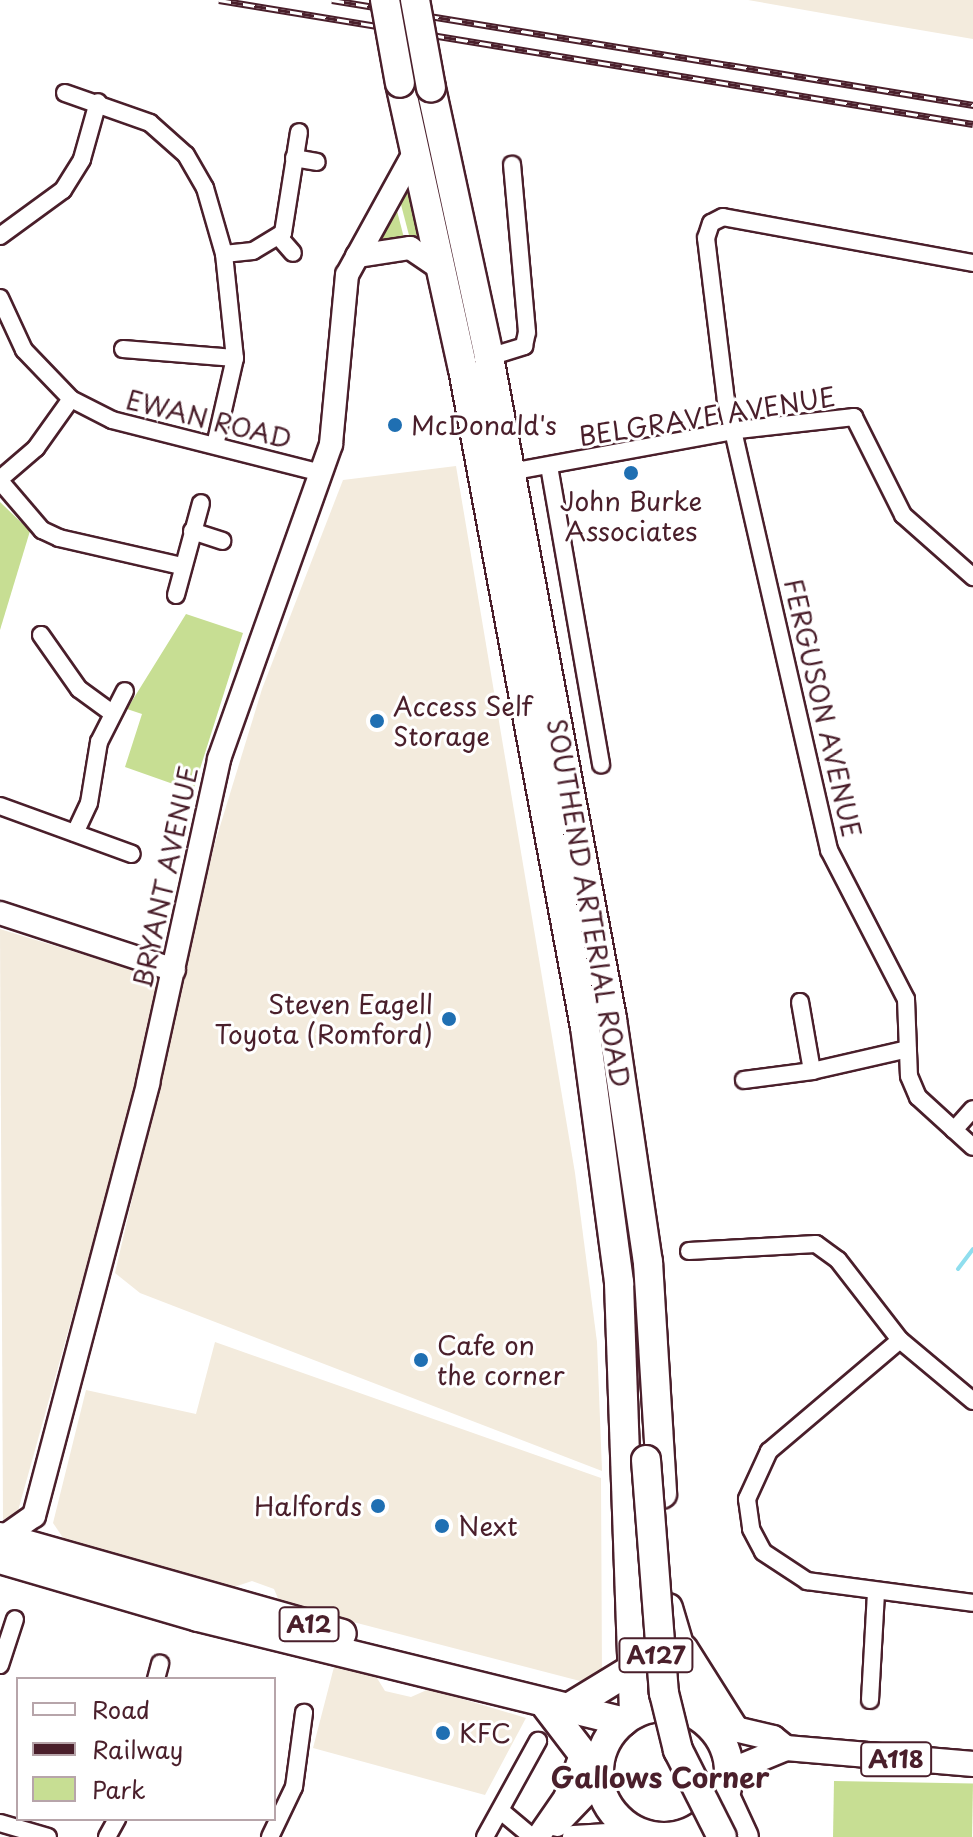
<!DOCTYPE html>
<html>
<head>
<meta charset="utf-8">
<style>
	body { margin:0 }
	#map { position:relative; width:973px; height:1837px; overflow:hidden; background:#fff; font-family:"Playpen Sans",sans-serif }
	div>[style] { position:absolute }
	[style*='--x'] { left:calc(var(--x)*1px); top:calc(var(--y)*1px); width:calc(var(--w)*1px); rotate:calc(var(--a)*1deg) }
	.built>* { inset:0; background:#f3ebdd }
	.green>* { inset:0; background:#c7de93; transform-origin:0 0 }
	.stream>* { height:4px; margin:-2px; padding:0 2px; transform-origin:2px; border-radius:2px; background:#8fdeee }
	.roads { filter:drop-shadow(2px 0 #4a1f2b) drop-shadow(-2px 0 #4a1f2b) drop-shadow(0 2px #4a1f2b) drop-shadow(0 -2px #4a1f2b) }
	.street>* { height:16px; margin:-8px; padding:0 8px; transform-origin:8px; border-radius:8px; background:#fff }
	.secondary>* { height:22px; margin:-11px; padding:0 11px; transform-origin:11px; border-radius:11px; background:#fff }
	.primary>* { height:24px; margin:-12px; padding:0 12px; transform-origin:12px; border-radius:12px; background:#fff }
	.highway>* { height:28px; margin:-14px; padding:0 14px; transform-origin:14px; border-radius:14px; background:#fff }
	.highway>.ring { margin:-14px; padding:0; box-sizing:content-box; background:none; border:28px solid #fff; border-radius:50% }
	.rail>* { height:7px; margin-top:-3.5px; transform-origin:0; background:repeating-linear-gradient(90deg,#fff 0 12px,#4a1f2b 0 24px); box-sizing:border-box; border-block:2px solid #4a1f2b }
	.bridges { filter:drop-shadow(2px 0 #4a1f2b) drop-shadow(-2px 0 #4a1f2b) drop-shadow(0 2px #4a1f2b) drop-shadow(0 -2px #4a1f2b) }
	.highway-bridge>* { height:28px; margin:-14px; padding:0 14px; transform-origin:14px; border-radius:14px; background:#fff }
	.dots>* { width:22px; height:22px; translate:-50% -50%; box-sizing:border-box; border:4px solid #fff; border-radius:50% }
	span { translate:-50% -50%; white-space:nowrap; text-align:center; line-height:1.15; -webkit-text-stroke:6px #fff; paint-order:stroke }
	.shield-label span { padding:2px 6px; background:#fff; border:2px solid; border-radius:6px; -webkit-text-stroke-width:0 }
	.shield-label { font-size:24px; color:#4a1f2b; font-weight:700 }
	.street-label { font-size:26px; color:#4a1f2b }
	.poi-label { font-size:26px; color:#4a1f2b }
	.left { translate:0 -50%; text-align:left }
	.right { translate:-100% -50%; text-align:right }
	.neighbourhood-label { font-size:28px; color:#4a1f2b; font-weight:700 }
	.legend { position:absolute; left:16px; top:1677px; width:260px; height:144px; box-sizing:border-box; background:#fff; border:2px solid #b7a5aa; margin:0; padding:10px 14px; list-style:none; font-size:24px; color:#4a1f2b }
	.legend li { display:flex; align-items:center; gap:16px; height:40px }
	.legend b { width:40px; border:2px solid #b7a5aa }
</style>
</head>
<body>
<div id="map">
	<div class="built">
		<i style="clip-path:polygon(748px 0,973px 0,973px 39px,873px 22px)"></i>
		<i style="clip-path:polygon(456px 466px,575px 1173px,597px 1342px,602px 1471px,140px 1293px,115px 1273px,214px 846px,262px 689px,343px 480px)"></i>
		<i style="clip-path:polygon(0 929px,166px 980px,18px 1511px,3px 1520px)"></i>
		<i style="clip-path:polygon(215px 1342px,601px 1478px,602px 1675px,580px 1681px,280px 1603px,274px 1589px,252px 1581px,234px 1587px,68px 1545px,53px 1523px,86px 1390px,196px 1414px)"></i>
		<i style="clip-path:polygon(335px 1663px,377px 1678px,385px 1691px,411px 1697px,429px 1689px,526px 1718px,485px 1795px,313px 1748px)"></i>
	</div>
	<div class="green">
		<i style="clip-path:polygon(408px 182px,423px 243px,410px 239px,399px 197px)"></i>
		<i style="clip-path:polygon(395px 203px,404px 238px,374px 242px)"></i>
		<i style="clip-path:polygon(0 502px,30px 531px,0 630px)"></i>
		<i style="clip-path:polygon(186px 614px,243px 633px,193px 791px,125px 767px,142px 714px,127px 709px)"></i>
		<i style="left:834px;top:1781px;width:139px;height:57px;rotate:1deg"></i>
	</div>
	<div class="stream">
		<i style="--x:958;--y:1269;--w:25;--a:-53"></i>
	</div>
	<div class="roads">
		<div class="street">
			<i style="--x:65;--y:93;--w:90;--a:19.4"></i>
			<i style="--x:150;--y:123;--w:48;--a:41.6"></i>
			<i style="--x:186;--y:155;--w:38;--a:60"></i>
			<i style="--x:205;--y:188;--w:69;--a:73.9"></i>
			<i style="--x:224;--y:254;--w:105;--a:84"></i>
			<i style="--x:235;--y:358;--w:85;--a:102.9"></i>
			<i style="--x:294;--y:158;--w:23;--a:10"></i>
			<i style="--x:0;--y:236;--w:78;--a:-36.1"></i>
			<i style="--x:63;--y:190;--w:36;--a:-58"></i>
			<i style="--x:82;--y:159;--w:59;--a:-74.3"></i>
			<i style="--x:279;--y:237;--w:21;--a:49"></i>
			<i style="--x:224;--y:254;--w:29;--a:-6"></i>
			<i style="--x:253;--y:251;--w:35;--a:-31"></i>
			<i style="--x:283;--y:233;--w:102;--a:-81"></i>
			<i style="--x:973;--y:263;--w:254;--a:-169.6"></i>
			<i style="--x:723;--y:217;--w:13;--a:153"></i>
			<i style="--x:711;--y:223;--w:16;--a:108"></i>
			<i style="--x:706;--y:238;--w:163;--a:83"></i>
			<i style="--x:726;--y:400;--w:462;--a:77.1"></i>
			<i style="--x:829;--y:850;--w:168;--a:62.7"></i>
			<i style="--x:906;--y:999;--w:77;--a:87.8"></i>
			<i style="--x:909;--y:1076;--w:23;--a:67"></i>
			<i style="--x:918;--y:1097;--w:74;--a:42.3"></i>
			<i style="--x:0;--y:298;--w:57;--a:65.2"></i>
			<i style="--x:24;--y:350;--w:68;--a:46.2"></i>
			<i style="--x:71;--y:399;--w:46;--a:27.1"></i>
			<i style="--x:112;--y:420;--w:216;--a:14.2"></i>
			<i style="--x:123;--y:349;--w:112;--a:4.6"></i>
			<i style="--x:489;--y:357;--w:37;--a:-17"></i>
			<i style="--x:524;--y:346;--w:14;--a:-78"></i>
			<i style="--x:527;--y:332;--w:168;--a:-95.1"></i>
			<i style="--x:549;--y:466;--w:303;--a:80.1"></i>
			<i style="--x:510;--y:472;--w:232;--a:-10.4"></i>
			<i style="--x:738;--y:430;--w:117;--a:-6.4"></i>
			<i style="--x:854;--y:417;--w:110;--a:63.4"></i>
			<i style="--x:903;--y:515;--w:94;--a:41.5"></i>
			<i style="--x:0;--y:479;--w:48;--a:-40.7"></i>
			<i style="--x:36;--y:448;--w:60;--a:-54.5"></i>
			<i style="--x:0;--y:481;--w:65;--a:49.4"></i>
			<i style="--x:42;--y:530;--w:19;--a:25"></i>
			<i style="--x:59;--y:538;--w:125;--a:12.9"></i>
			<i style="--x:192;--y:531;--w:32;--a:18"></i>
			<i style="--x:176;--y:595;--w:95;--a:-74.8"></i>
			<i style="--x:41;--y:635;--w:66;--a:54.9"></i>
			<i style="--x:79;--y:689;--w:39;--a:36"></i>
			<i style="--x:0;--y:806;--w:140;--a:20"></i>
			<i style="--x:75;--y:833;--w:33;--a:-65"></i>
			<i style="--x:89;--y:803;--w:62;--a:-80.7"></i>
			<i style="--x:99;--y:742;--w:57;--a:-63"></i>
			<i style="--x:800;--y:1002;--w:70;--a:80.1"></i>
			<i style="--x:812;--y:1071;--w:98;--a:-12.9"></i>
			<i style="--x:744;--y:1080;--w:69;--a:-7.5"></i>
			<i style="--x:954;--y:1130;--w:28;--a:-48"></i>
			<i style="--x:689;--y:1251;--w:127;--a:-3.2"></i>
			<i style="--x:816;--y:1244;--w:27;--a:36"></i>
			<i style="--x:838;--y:1260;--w:101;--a:52.2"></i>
			<i style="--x:900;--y:1340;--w:95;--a:39.9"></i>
			<i style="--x:900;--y:1340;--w:172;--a:139.7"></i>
			<i style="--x:769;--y:1451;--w:53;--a:114.6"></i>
			<i style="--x:747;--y:1499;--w:30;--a:82"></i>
			<i style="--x:751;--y:1529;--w:26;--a:62"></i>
			<i style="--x:763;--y:1552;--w:53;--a:33.4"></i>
			<i style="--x:807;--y:1581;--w:167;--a:7.5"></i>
			<i style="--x:0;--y:1665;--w:48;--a:-71.9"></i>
			<i style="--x:156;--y:1679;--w:16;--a:-75"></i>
			<i style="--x:870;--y:1700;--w:109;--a:-86.8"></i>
			<i style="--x:501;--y:1811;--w:40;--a:40"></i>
			<i style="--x:0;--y:1823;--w:50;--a:16.3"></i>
			<i style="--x:107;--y:1837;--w:21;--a:-61"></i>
			<i style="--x:270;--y:1837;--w:55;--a:-64.4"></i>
			<i style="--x:294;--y:1787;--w:75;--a:-82.3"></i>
			<i style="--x:485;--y:1837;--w:110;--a:-61.1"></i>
		</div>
		<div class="secondary">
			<i style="--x:357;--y:256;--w:54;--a:-8.6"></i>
			<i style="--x:410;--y:248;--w:36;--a:34"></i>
			<i style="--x:0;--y:913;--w:183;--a:18.1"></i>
			<i style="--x:2;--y:1538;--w:39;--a:-35"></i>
			<i style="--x:34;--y:1516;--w:448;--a:-75.2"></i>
			<i style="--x:148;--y:1083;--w:332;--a:-77.6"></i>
			<i style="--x:219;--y:759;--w:334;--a:-70.4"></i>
			<i style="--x:331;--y:444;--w:170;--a:-84.6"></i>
			<i style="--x:347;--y:275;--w:139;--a:-61.2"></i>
			<i style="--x:557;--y:1825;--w:61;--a:-46.3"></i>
			<i style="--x:538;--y:1837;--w:47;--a:-55.3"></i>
			<i style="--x:565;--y:1798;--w:49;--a:-69.7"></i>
			<i style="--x:574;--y:1837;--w:67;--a:-3.4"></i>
		</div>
		<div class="primary">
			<i style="--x:685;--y:1648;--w:93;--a:57.7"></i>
			<i style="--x:705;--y:1722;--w:70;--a:13.2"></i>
			<i style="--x:773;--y:1738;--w:16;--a:38"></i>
			<i style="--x:786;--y:1748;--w:188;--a:4.9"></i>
			<i style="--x:728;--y:1784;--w:25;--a:-48"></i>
			<i style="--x:745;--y:1765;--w:44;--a:-22.5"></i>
		</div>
		<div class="highway">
			<i style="--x:400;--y:83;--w:293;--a:77.6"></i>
			<i style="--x:463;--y:369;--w:669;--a:79.5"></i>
			<i style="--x:585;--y:1027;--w:258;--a:82.4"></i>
			<i style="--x:619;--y:1283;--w:431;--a:88"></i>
			<i style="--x:431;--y:88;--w:275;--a:77.8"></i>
			<i style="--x:489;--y:357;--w:673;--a:79.47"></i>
			<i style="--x:612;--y:1019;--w:246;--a:81.6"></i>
			<i style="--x:648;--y:1262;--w:232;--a:86.5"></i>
			<i style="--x:0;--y:1537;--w:355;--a:15.8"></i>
			<i style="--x:0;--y:1559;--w:206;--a:16.3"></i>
			<i style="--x:198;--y:1617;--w:438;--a:13.8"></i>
			<i style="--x:668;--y:1608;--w:113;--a:73.5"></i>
			<i style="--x:547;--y:1707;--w:86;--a:52.6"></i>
			<i style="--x:570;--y:1707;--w:73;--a:-31.5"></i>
			<i class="ring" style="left:599px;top:1707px;width:102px;height:102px"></i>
			<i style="--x:724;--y:1794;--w:47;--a:65.1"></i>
		</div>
	</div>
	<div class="rail">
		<i style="--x:219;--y:0;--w:764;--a:9.34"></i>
		<i style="--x:332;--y:0;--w:650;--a:9.3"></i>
	</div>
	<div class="bridges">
		<div class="highway-bridge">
			<i style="--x:385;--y:0;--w:84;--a:79.8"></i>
			<i style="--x:415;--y:0;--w:89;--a:79.7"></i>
			<i style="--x:646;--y:1460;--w:234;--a:85.6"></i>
			<i style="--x:664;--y:1693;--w:59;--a:76.2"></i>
			<i style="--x:678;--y:1750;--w:97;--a:63.2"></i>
		</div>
	</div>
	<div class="dots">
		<i style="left:395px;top:425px;background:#1f6fb2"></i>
		<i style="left:631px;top:473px;background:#1f6fb2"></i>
		<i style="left:377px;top:721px;background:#1f6fb2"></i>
		<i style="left:449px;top:1019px;background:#1f6fb2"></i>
		<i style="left:421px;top:1360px;background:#1f6fb2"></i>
		<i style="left:378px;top:1506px;background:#1f6fb2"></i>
		<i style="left:442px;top:1526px;background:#1f6fb2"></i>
		<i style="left:443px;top:1733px;background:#1f6fb2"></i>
	</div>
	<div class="shield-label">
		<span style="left:309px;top:1624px">A12</span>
		<span style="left:656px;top:1655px">A127</span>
		<span style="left:896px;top:1759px">A118</span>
	</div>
	<div class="street-label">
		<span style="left:707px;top:416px;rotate:-9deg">BELGRAVE AVENUE</span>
		<span style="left:209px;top:419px;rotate:14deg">EWAN ROAD</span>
		<span style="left:823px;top:708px;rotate:77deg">FERGUSON AVENUE</span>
		<span style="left:165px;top:877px;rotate:-78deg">BRYANT AVENUE</span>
		<span style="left:589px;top:903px;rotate:80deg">SOUTHEND ARTERIAL ROAD</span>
	</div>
	<div class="poi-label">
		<span class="left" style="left:411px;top:425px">McDonald's</span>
		<span style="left:631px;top:516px">John Burke<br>Associates</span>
		<span class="left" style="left:393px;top:721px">Access Self<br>Storage</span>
		<span class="right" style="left:433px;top:1019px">Steven Eagell<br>Toyota (Romford)</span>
		<span class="left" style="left:437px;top:1360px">Cafe on<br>the corner</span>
		<span class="right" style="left:362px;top:1506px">Halfords</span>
		<span class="left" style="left:458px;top:1526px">Next</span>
		<span class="left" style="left:459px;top:1733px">KFC</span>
	</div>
	<div class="neighbourhood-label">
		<span style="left:660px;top:1777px">Gallows Corner</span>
	</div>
	<ul class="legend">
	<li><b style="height:10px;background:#fff"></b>Road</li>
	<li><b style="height:10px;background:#4a1f2b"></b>Railway</li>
	<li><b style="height:22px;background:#c7de93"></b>Park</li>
	</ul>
</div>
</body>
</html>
